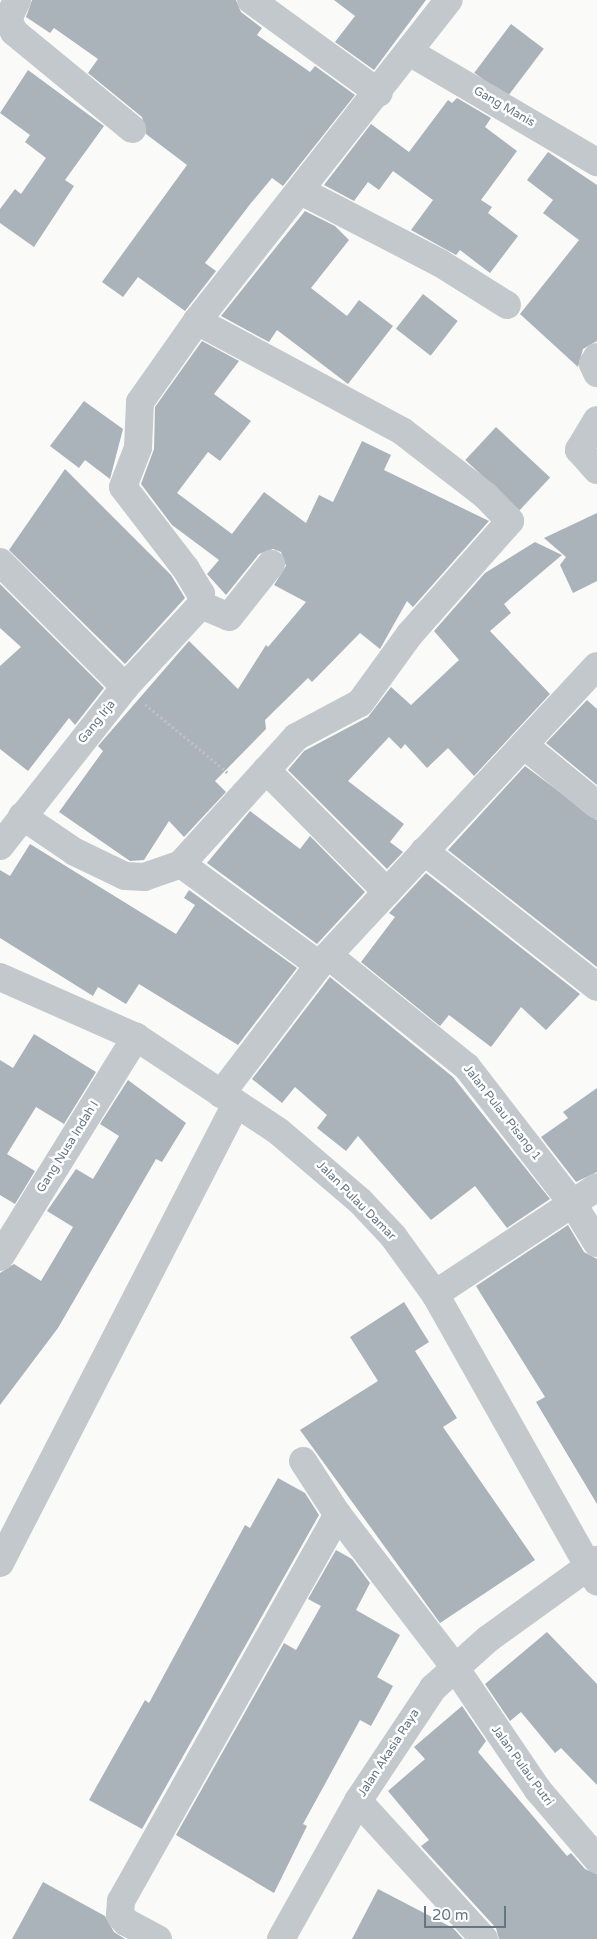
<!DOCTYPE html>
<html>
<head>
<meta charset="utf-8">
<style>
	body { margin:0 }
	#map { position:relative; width:597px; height:1939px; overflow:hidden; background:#fafaf8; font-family:"Varela Round",sans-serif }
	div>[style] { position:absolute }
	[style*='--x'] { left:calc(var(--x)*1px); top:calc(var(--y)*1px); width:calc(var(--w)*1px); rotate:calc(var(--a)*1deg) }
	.building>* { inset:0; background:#aab3b9; transform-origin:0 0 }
	.path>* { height:3px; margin-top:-1.5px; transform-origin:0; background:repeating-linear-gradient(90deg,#bbbfc2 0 2.5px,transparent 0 5px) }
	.minor>* { height:28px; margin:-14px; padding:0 14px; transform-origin:14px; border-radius:14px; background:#c3c8cc }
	span { translate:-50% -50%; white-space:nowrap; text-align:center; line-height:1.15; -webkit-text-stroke:5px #fff; paint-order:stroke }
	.street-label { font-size:12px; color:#657683 }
	.scale { position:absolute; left:424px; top:1906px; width:82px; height:22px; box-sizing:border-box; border:2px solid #657683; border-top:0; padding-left:6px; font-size:15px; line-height:18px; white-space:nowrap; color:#657683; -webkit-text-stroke:4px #fff; paint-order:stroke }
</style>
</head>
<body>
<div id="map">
	<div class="building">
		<i style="clip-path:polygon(32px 0,236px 0,241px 12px,262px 28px,257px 35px,310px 72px,315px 66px,355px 95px,283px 186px,272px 178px,251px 203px,205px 263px,216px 271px,185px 311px,138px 277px,123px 297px,102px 282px,187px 165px,146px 134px,142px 117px,88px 73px,98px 59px,54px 28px,50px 33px,26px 17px)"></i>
		<i style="clip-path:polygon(334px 0,426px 0,374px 70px,335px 42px,355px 16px)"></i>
		<i style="left:511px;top:24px;width:41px;height:61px;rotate:37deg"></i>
		<i style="clip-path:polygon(28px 70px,104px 126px,65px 180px,74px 186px,34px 247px,0 223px,0 209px,15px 189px,21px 194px,46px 158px,25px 142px,30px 135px,0 113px)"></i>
		<i style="clip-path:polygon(457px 98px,491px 118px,485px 127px,517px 151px,481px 200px,492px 207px,488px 213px,518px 236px,490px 273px,460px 250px,456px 255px,411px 230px,433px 200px,393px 171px,379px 190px,368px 182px,354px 201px,324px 185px,371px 124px,409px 152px,448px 100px,452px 103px)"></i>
		<i style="clip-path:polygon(548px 152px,597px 185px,597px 341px,583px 349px,578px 367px,520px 314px,579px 240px,543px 213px,553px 200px,527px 180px)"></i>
		<i style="clip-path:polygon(305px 211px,335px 226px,349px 240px,311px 288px,347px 316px,359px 300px,393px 326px,348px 384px,277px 330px,269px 342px,221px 316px)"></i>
		<i style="left:423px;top:294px;width:44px;height:44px;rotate:38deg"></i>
		<i style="clip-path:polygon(202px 341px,239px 361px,214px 394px,251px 421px,220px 461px,208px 452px,177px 493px,232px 534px,264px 492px,306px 523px,319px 495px,333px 502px,362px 441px,391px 455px,384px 470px,489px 521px,413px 607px,407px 601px,380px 649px,360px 633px,312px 682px,308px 678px,265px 720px,266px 729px,215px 781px,226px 792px,184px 837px,169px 821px,144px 860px,130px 861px,59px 812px,103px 751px,98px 746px,189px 641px,238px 689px,266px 645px,268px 647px,306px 602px,274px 585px,286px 566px,281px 552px,273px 549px,259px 554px,226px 595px,207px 574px,219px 560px,172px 525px,141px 484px,154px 449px,155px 407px)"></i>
		<i style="clip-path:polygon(84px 401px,123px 429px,110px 479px,85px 460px,79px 468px,50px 446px)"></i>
		<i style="left:496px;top:427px;width:74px;height:45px;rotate:43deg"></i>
		<i style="clip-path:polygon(65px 469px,171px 575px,185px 598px,125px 664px,9px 550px)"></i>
		<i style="clip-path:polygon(597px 513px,597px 581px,573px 593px,560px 565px,566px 557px,544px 538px)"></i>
		<i style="clip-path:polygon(535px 542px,562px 555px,504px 604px,511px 613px,490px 631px,550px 694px,474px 776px,448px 748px,427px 768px,405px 744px,401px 749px,389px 737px,348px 781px,404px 824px,390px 842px,403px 852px,387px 869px,288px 770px,304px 751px,368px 717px,391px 687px,411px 705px,459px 660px,434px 631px,485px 573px)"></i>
		<i style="clip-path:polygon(0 584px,104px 688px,75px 725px,69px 718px,28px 771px,0 749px,0 666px,21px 647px,0 628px)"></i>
		<i style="clip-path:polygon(587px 700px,597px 709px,597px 785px,546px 743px)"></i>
		<i style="clip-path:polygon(525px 766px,597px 820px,597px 967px,448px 850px)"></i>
		<i style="clip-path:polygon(250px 811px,300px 849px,310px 836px,365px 892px,317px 944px,207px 863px)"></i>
		<i style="clip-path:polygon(30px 844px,176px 934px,195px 905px,184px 898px,189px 890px,297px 968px,238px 1045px,139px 984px,126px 1004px,98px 987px,93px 996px,0 938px,0 870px,10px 876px)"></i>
		<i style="clip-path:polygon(426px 873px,580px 994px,546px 1030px,521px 1007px,491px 1047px,449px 1015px,440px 1026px,361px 962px,395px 917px,389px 913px)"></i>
		<i style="clip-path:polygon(330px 977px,453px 1077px,550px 1199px,507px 1228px,475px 1186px,431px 1220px,358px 1136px,346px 1151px,317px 1128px,327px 1115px,295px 1087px,282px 1103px,252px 1079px)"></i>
		<i style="clip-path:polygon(34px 1034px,96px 1072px,64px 1124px,36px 1107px,7px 1154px,35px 1171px,15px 1204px,0 1195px,0 1060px,13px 1068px)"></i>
		<i style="clip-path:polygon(128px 1080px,186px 1123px,162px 1162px,156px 1159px,58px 1328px,0 1405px,0 1273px,14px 1264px,41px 1281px,73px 1227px,47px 1211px,76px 1169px,93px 1179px,119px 1136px,100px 1124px)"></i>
		<i style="clip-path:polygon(597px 1088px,597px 1172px,576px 1182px,541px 1137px,568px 1118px,563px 1112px)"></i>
		<i style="clip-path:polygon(568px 1225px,584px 1252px,597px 1259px,597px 1504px,536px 1402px,545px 1397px,476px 1286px)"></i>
		<i style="clip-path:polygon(404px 1302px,429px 1342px,415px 1351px,457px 1418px,443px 1427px,535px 1560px,440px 1623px,300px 1430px,378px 1381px,350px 1337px)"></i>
		<i style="clip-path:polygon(278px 1478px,305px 1493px,319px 1515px,142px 1829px,89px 1800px,145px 1700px,149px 1703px,245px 1525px,250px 1528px)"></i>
		<i style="clip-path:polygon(336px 1550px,352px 1559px,370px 1583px,356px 1610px,400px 1635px,377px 1677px,393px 1686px,371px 1726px,360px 1720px,303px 1824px,307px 1826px,274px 1893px,176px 1835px,284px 1643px,296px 1650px,321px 1606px,308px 1599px)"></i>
		<i style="clip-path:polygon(547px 1632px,597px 1684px,597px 1785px,561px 1748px,555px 1753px,521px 1712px,510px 1721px,485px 1684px)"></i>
		<i style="clip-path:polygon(462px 1706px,486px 1741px,478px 1752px,567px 1856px,571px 1853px,585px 1869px,597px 1874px,597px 1939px,499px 1939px,496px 1928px,421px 1846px,429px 1840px,388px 1791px,425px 1759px,414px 1747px)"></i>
		<i style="clip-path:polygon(43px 1882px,105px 1916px,114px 1932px,125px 1939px,12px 1939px)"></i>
		<i style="clip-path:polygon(378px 1889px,453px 1928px,463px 1939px,352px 1939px)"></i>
	</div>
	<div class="path">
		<i style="--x:145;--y:704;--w:107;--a:39.7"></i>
	</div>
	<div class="minor">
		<i style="--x:17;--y:0;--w:21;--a:115"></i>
		<i style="--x:8;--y:19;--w:14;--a:65"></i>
		<i style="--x:14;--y:32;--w:153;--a:39.4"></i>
		<i style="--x:251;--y:0;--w:158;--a:36"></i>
		<i style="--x:411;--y:53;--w:216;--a:30.4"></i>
		<i style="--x:301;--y:191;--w:157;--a:27.4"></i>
		<i style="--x:440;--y:263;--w:79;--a:32.1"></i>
		<i style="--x:597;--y:357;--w:8;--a:120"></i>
		<i style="--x:593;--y:364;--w:10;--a:66"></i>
		<i style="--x:597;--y:420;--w:35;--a:121"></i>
		<i style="--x:579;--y:450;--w:27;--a:48"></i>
		<i style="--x:0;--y:562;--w:177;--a:45"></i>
		<i style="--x:201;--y:605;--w:11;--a:-90"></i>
		<i style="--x:201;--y:594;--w:29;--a:-121"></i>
		<i style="--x:186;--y:569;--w:103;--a:-127.5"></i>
		<i style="--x:123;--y:487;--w:42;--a:-69"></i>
		<i style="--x:138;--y:448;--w:46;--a:-87.5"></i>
		<i style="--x:140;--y:402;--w:99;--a:-54.9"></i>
		<i style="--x:197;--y:321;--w:408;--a:-51.9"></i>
		<i style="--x:201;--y:605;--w:30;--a:23"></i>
		<i style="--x:229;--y:617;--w:68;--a:-51.6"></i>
		<i style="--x:524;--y:745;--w:94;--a:39.4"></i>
		<i style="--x:266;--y:770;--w:172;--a:45.2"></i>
		<i style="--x:22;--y:816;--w:64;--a:34.2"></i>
		<i style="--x:75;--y:852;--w:55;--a:25.6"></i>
		<i style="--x:125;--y:876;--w:19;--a:3"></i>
		<i style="--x:144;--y:877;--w:39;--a:-19"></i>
		<i style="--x:181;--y:864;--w:171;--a:36.2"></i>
		<i style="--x:0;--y:846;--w:202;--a:-51.8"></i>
		<i style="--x:125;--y:687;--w:112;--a:-47.2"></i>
		<i style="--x:424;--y:851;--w:220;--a:38.2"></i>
		<i style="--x:181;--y:864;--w:171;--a:-47.8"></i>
		<i style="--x:296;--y:737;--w:72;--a:-28"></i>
		<i style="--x:360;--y:703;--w:85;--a:-54.1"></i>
		<i style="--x:410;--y:634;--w:151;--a:-48.5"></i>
		<i style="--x:510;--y:521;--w:35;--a:-134"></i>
		<i style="--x:486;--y:496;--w:106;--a:-142.3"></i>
		<i style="--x:402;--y:431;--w:233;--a:-151.8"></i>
		<i style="--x:329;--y:956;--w:177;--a:38.8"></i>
		<i style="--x:467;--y:1067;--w:173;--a:52.3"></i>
		<i style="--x:573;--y:1204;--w:46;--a:58.4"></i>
		<i style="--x:0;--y:977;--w:149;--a:23.8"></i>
		<i style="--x:136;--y:1037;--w:170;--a:33.5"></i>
		<i style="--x:278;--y:1131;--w:108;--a:40.5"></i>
		<i style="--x:360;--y:1201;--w:48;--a:46.7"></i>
		<i style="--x:393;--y:1236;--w:72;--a:54.1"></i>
		<i style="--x:435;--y:1294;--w:330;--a:60.6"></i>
		<i style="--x:221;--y:1094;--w:162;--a:-52.8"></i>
		<i style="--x:319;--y:965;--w:408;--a:-47.1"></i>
		<i style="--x:0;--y:1257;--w:259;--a:-58.3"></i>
		<i style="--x:435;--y:1294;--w:194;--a:-33.4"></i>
		<i style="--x:303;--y:1461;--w:64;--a:57.1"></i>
		<i style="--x:338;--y:1515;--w:190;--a:52.5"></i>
		<i style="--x:454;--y:1666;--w:150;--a:55.9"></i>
		<i style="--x:538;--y:1790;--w:91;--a:49.5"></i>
		<i style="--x:0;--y:1563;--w:516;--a:-62.79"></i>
		<i style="--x:358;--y:1801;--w:187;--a:47.6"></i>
		<i style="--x:158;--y:1939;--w:36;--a:-152"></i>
		<i style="--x:126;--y:1922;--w:9;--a:-131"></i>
		<i style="--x:120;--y:1915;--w:14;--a:-86"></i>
		<i style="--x:121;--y:1901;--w:443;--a:-60.7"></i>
		<i style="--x:281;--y:1939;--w:158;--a:-60.8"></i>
		<i style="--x:358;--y:1801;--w:136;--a:-56.4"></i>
		<i style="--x:433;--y:1688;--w:74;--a:-41.7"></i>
		<i style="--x:488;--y:1639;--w:135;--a:-35.9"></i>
	</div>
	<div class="street-label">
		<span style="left:504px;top:107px;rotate:30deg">Gang Manis</span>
		<span style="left:97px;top:722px;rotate:-51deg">Gang Irja</span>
		<span style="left:502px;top:1113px;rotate:52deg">Jalan Pulau Pisang 1</span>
		<span style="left:68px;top:1147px;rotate:-58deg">Gang Nusa Indah I</span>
		<span style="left:356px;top:1201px;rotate:45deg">Jalan Pulau Damar</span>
		<span style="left:389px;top:1753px;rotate:-57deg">Jalan Akasia Raya</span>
		<span style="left:522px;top:1766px;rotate:54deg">Jalan Pulau Putri</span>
	</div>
	<div class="scale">20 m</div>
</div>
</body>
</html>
